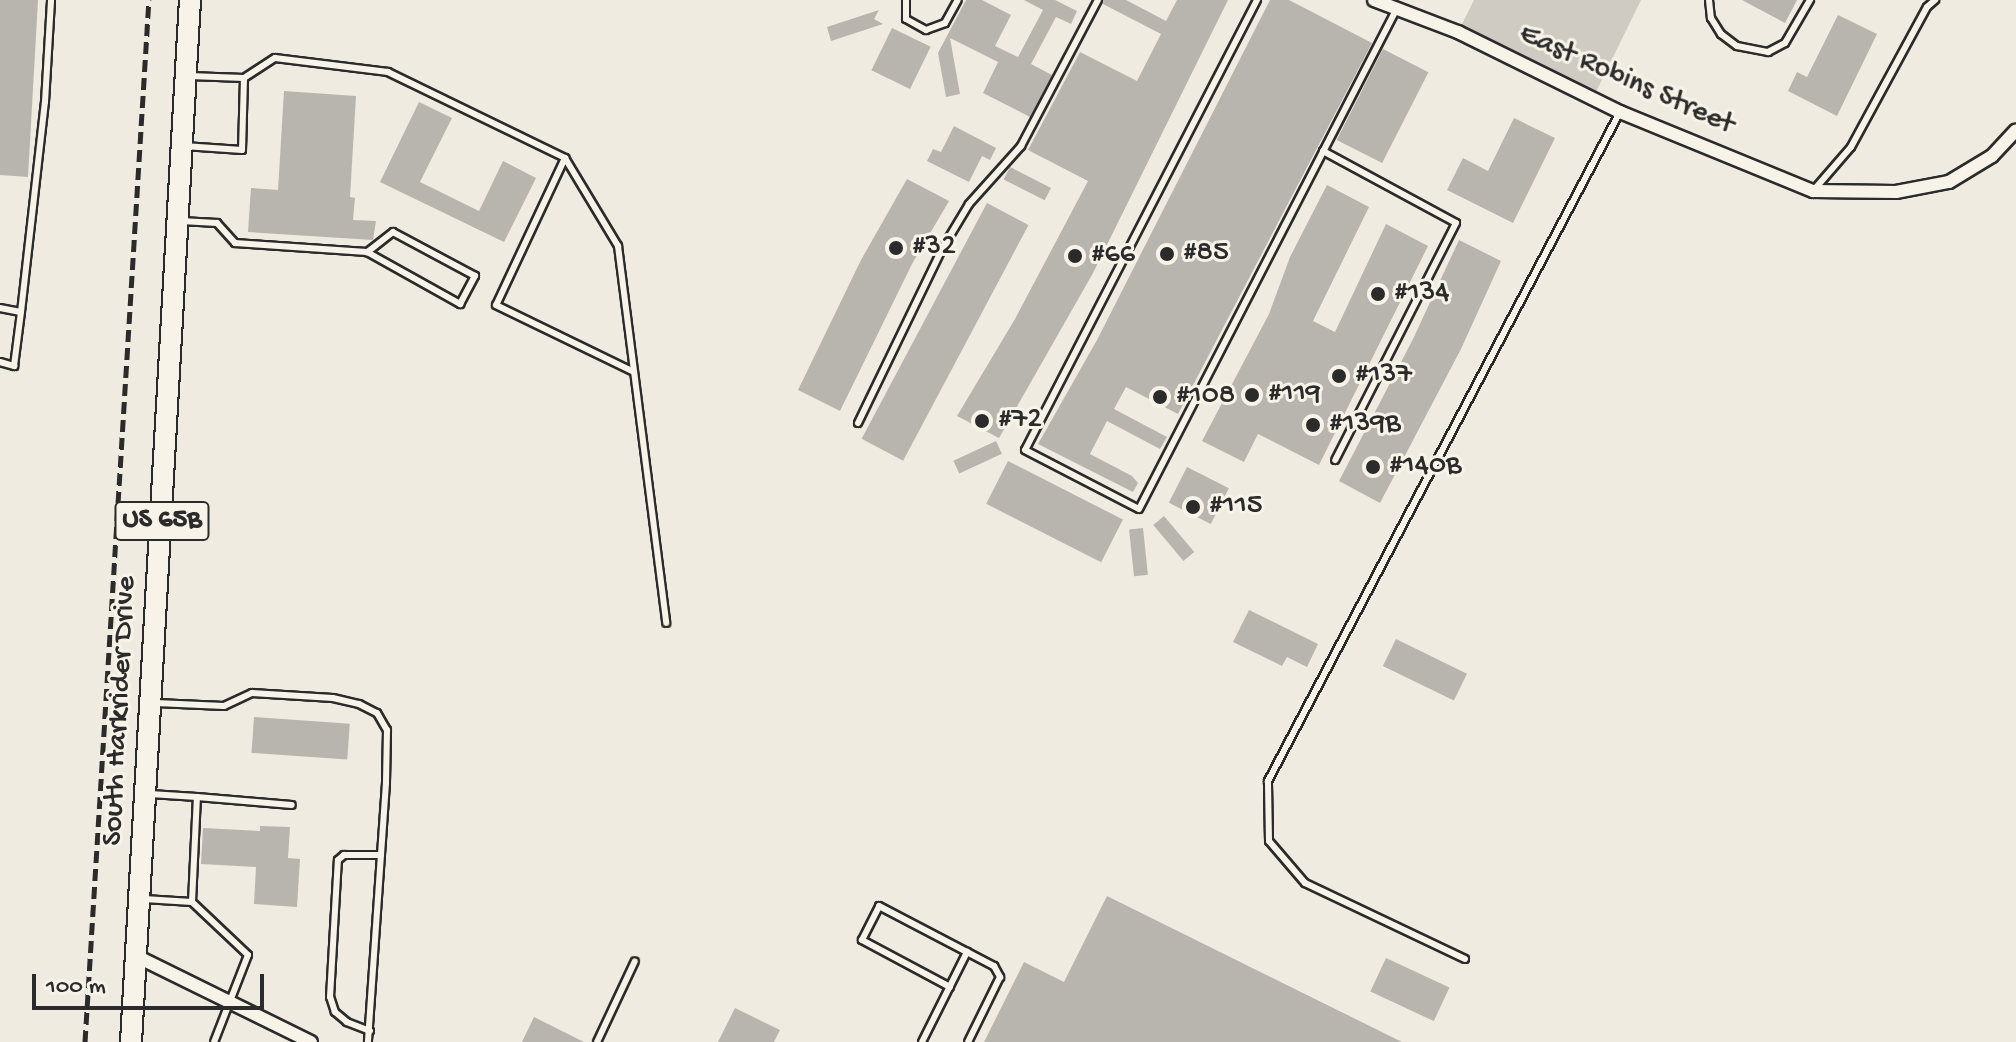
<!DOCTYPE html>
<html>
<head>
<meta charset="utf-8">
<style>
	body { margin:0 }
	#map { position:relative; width:2016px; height:1042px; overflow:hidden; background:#efebe0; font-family:"Gochi Hand",sans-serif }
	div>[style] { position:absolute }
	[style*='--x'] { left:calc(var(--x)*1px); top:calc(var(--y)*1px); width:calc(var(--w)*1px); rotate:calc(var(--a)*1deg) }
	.green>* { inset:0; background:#cfcbc2 }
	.building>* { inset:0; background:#b8b5ae; transform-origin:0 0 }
	.roads { filter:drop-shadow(2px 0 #2b2b2b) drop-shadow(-2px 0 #2b2b2b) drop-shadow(0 2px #2b2b2b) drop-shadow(0 -2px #2b2b2b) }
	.service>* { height:6px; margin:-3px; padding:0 3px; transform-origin:3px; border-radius:3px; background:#f7f3e8 }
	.minor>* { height:12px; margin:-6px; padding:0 6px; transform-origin:6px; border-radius:6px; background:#f7f3e8 }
	.primary>* { height:20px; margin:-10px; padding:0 10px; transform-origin:10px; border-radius:10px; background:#f7f3e8 }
	.rail>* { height:5px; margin-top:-2.5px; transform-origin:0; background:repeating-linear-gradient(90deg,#2b2b2b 0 12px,transparent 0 18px) }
	.dots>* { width:22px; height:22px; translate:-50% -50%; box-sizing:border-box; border:4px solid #f7f3e8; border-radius:50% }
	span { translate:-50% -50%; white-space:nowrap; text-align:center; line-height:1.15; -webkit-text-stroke:6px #f7f3e8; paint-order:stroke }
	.shield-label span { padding:2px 6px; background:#f7f3e8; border:2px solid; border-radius:6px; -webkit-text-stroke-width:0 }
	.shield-label { font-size:28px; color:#2b2b2b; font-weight:700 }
	.street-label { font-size:30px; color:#2b2b2b }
	.poi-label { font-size:30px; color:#2b2b2b }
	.left { translate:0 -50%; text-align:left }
	.scale { position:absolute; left:32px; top:974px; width:232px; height:36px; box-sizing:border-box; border:4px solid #2b2b2b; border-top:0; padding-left:10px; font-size:24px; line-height:28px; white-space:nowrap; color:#2b2b2b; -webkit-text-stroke:6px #f7f3e8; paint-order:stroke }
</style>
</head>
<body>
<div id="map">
	<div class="green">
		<i style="clip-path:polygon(1474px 0,1641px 0,1593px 98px,1458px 32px)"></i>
	</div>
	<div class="building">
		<i style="clip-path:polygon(0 0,38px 0,28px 177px,0 175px)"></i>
		<i style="clip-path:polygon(966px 0,982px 0,1011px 15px,995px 46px,1018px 57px,1043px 10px,1024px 0,1055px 0,1077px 11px,1071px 24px,1056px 17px,1031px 64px,1052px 75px,1030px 117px,983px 93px,998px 62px,950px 38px,960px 94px,946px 97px,938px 53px)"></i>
		<i style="clip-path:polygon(1104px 0,1126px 0,1166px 21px,1177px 0,1228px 0,1093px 273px,999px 438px,957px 416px,1015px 319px,1088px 181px,1028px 150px,1080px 52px,1137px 81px,1161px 34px,1103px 4px)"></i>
		<i style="clip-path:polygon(1270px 0,1289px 0,1372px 43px,1178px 414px,1126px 387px,1114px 409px,1167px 437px,1160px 449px,1107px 421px,1090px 454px,1132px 476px,1138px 483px,1133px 492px,1038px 444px,1097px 340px)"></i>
		<i style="clip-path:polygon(1742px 0,1797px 0,1785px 23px)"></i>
		<i style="clip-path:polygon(879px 10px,874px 19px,883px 24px,831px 41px,827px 27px)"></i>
		<i style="clip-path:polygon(1838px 15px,1877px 34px,1837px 116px,1788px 91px,1797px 72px,1807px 77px)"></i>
		<i style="left:892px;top:28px;width:43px;height:47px;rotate:26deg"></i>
		<i style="left:1383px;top:49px;width:51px;height:102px;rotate:27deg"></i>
		<i style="clip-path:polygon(284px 91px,356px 96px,350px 197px,355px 198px,353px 220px,376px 221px,373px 240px,248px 232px,251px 188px,278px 190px)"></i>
		<i style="clip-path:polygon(419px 102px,452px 118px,420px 182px,479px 211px,503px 161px,536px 178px,504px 242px,380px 182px)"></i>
		<i style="clip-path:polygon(1514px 118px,1555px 138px,1513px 223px,1447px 190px,1463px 158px,1488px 171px)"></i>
		<i style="clip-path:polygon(954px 126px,996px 148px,990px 160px,982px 156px,969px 182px,927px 161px,933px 149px,941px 152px)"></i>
		<i style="left:1010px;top:167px;width:46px;height:14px;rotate:27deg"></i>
		<i style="clip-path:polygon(907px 179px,949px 201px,912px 264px,840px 411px,798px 390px,861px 260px)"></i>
		<i style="clip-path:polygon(1327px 185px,1369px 207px,1313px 321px,1335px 332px,1386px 224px,1428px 246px,1319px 465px,1258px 434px,1244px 462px,1202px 441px,1269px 314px,1290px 257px)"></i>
		<i style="left:987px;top:203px;width:47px;height:267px;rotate:28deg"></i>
		<i style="clip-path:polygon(1459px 240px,1501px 261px,1461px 349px,1380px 503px,1339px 481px,1413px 339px)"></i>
		<i style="left:996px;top:441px;width:14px;height:47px;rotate:65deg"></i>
		<i style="left:1008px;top:461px;width:129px;height:48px;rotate:27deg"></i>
		<i style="left:1187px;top:467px;width:47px;height:40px;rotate:27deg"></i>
		<i style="left:1164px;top:516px;width:47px;height:14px;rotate:50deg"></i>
		<i style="left:1143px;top:528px;width:47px;height:14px;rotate:84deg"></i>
		<i style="clip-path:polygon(1249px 610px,1318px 644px,1307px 667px,1287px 657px,1282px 666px,1233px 642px)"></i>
		<i style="left:1396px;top:639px;width:79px;height:30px;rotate:26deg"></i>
		<i style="left:254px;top:717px;width:96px;height:36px;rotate:4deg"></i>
		<i style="clip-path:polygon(260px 826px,290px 827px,288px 858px,300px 859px,297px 907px,254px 904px,256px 867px,201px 864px,203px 828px,260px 831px)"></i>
		<i style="clip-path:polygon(1107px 896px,1402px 1042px,984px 1042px,1024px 962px,1064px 982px)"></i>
		<i style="left:1386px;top:958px;width:70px;height:37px;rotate:25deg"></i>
		<i style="clip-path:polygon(735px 1008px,780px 1030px,774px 1042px,718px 1042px)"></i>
		<i style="clip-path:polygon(534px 1017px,584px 1042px,522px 1042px)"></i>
	</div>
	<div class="roads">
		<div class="service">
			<i style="--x:906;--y:0;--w:19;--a:90"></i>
			<i style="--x:906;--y:19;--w:23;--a:29"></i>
			<i style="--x:926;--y:30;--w:20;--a:-20"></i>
			<i style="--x:945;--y:23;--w:26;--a:-61"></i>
			<i style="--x:1257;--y:0;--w:506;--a:117.27"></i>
			<i style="--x:1025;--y:450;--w:128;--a:27.4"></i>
			<i style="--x:1139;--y:509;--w:561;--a:-62.75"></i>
			<i style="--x:1709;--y:0;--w:18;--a:84"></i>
			<i style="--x:1711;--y:18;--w:19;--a:58"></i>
			<i style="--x:1721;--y:34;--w:20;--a:37"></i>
			<i style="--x:1737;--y:46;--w:32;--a:11"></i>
			<i style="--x:1768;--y:52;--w:19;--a:-28"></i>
			<i style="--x:1785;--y:43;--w:50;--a:-59.8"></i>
			<i style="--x:244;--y:78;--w:37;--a:-33"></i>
			<i style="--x:275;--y:58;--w:114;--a:7.1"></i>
			<i style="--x:388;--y:72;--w:197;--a:25.9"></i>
			<i style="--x:565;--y:158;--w:103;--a:58.9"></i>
			<i style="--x:618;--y:246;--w:380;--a:82.7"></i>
			<i style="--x:184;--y:146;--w:58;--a:3.9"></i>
			<i style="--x:242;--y:150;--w:72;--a:-88.4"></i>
			<i style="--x:244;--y:78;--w:55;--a:-177.9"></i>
			<i style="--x:1323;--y:151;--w:151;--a:28.4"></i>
			<i style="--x:1456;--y:223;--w:266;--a:117"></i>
			<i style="--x:565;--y:158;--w:162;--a:115.1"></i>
			<i style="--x:496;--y:305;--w:153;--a:25.9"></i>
			<i style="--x:1813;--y:191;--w:58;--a:-49.2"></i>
			<i style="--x:1851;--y:147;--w:159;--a:-61.5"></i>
			<i style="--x:1927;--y:7;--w:11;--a:-41"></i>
			<i style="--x:181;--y:221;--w:36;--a:3"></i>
			<i style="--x:217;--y:223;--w:27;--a:48"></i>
			<i style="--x:235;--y:243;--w:132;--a:3.9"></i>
			<i style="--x:367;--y:252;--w:107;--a:29.2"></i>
			<i style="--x:460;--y:304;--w:32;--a:-62"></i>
			<i style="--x:475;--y:276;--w:93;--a:-151.8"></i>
			<i style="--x:393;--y:232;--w:33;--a:142"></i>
			<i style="--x:0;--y:308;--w:21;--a:11"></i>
			<i style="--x:21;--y:312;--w:211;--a:-83.5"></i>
			<i style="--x:45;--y:102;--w:102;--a:-86.6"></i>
			<i style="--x:0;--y:362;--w:15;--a:16"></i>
			<i style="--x:14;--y:366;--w:54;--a:-82.6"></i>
			<i style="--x:858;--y:423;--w:193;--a:-64.2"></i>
			<i style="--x:942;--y:249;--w:52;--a:-59"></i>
			<i style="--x:969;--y:204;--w:78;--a:-48.1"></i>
			<i style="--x:1021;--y:146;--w:165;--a:-62.2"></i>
			<i style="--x:156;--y:703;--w:68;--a:2.5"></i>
			<i style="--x:224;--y:706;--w:31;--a:-25"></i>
			<i style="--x:252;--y:693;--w:81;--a:3.5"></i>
			<i style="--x:333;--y:698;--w:27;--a:13"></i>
			<i style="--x:359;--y:704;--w:20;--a:27"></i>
			<i style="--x:377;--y:713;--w:20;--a:60"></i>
			<i style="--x:387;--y:730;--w:53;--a:91.1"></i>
			<i style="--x:386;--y:783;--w:260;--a:94"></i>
			<i style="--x:197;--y:797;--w:95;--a:4.8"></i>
			<i style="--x:144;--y:899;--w:48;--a:3.6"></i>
			<i style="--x:192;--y:902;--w:105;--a:-87.3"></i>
			<i style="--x:197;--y:797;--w:47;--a:-176.3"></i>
			<i style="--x:192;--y:902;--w:77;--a:43.4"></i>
			<i style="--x:248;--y:955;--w:93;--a:111.3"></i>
			<i style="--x:1465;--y:959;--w:177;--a:-154.6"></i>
			<i style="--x:1305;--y:883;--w:55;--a:-130.6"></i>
			<i style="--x:1269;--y:841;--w:60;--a:-91"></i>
			<i style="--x:1268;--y:781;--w:756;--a:-62.25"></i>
			<i style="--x:950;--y:987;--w:100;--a:-151.9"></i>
			<i style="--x:862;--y:940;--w:38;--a:-63"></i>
			<i style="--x:879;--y:906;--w:130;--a:27.6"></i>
			<i style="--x:994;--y:966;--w:13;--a:61"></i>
			<i style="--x:1000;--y:977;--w:72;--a:116.2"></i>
			<i style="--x:370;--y:1031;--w:25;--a:-159"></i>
			<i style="--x:347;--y:1022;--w:16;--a:-140"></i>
			<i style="--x:335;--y:1012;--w:16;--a:-108"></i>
			<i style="--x:330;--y:997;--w:137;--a:-86.7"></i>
			<i style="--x:338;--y:860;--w:8;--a:-40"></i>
			<i style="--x:344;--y:855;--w:37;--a:0"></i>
			<i style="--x:597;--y:1042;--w:89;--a:-64.9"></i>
			<i style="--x:922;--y:1042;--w:101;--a:-63.4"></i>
		</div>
		<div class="minor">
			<i style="--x:1374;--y:0;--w:90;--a:20.9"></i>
			<i style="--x:1458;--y:32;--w:181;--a:26.3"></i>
			<i style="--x:1620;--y:112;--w:209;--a:22.3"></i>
			<i style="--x:1813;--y:191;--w:83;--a:0.7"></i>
			<i style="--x:1896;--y:192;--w:54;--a:-10.7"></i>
			<i style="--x:1949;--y:182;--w:50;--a:-31.2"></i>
			<i style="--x:1992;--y:156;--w:35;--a:-47"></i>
			<i style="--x:136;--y:956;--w:195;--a:26.2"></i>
		</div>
		<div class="primary">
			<i style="--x:131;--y:1042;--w:1044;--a:-86.76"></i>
		</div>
	</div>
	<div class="rail">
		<i style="--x:85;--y:1042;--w:1044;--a:-86.49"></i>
	</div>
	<div class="dots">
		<i style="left:896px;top:248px;background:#2b2b2b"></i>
		<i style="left:1167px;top:254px;background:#2b2b2b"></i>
		<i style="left:1075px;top:256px;background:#2b2b2b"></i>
		<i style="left:1378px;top:294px;background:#2b2b2b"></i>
		<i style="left:1339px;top:376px;background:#2b2b2b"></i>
		<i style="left:1252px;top:395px;background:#2b2b2b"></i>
		<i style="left:1160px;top:397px;background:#2b2b2b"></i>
		<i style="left:982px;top:421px;background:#2b2b2b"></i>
		<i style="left:1313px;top:425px;background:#2b2b2b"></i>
		<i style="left:1373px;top:467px;background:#2b2b2b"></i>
		<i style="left:1193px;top:507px;background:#2b2b2b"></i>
	</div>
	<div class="shield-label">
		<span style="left:162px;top:521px">US 65B</span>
	</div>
	<div class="street-label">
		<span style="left:1626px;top:81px;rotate:24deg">East Robins Street</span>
		<span style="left:121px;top:711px;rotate:-87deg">South Harkrider Drive</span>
	</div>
	<div class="poi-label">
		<span class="left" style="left:912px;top:248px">#32</span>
		<span class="left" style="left:1183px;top:254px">#85</span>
		<span class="left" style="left:1091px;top:256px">#66</span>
		<span class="left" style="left:1394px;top:294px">#134</span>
		<span class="left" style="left:1355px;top:376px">#137</span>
		<span class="left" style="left:1268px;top:395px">#119</span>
		<span class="left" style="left:1176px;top:397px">#108</span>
		<span class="left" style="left:998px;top:421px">#72</span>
		<span class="left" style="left:1329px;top:425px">#139B</span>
		<span class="left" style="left:1389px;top:467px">#140B</span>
		<span class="left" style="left:1209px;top:507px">#115</span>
	</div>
	<div class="scale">100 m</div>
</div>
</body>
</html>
